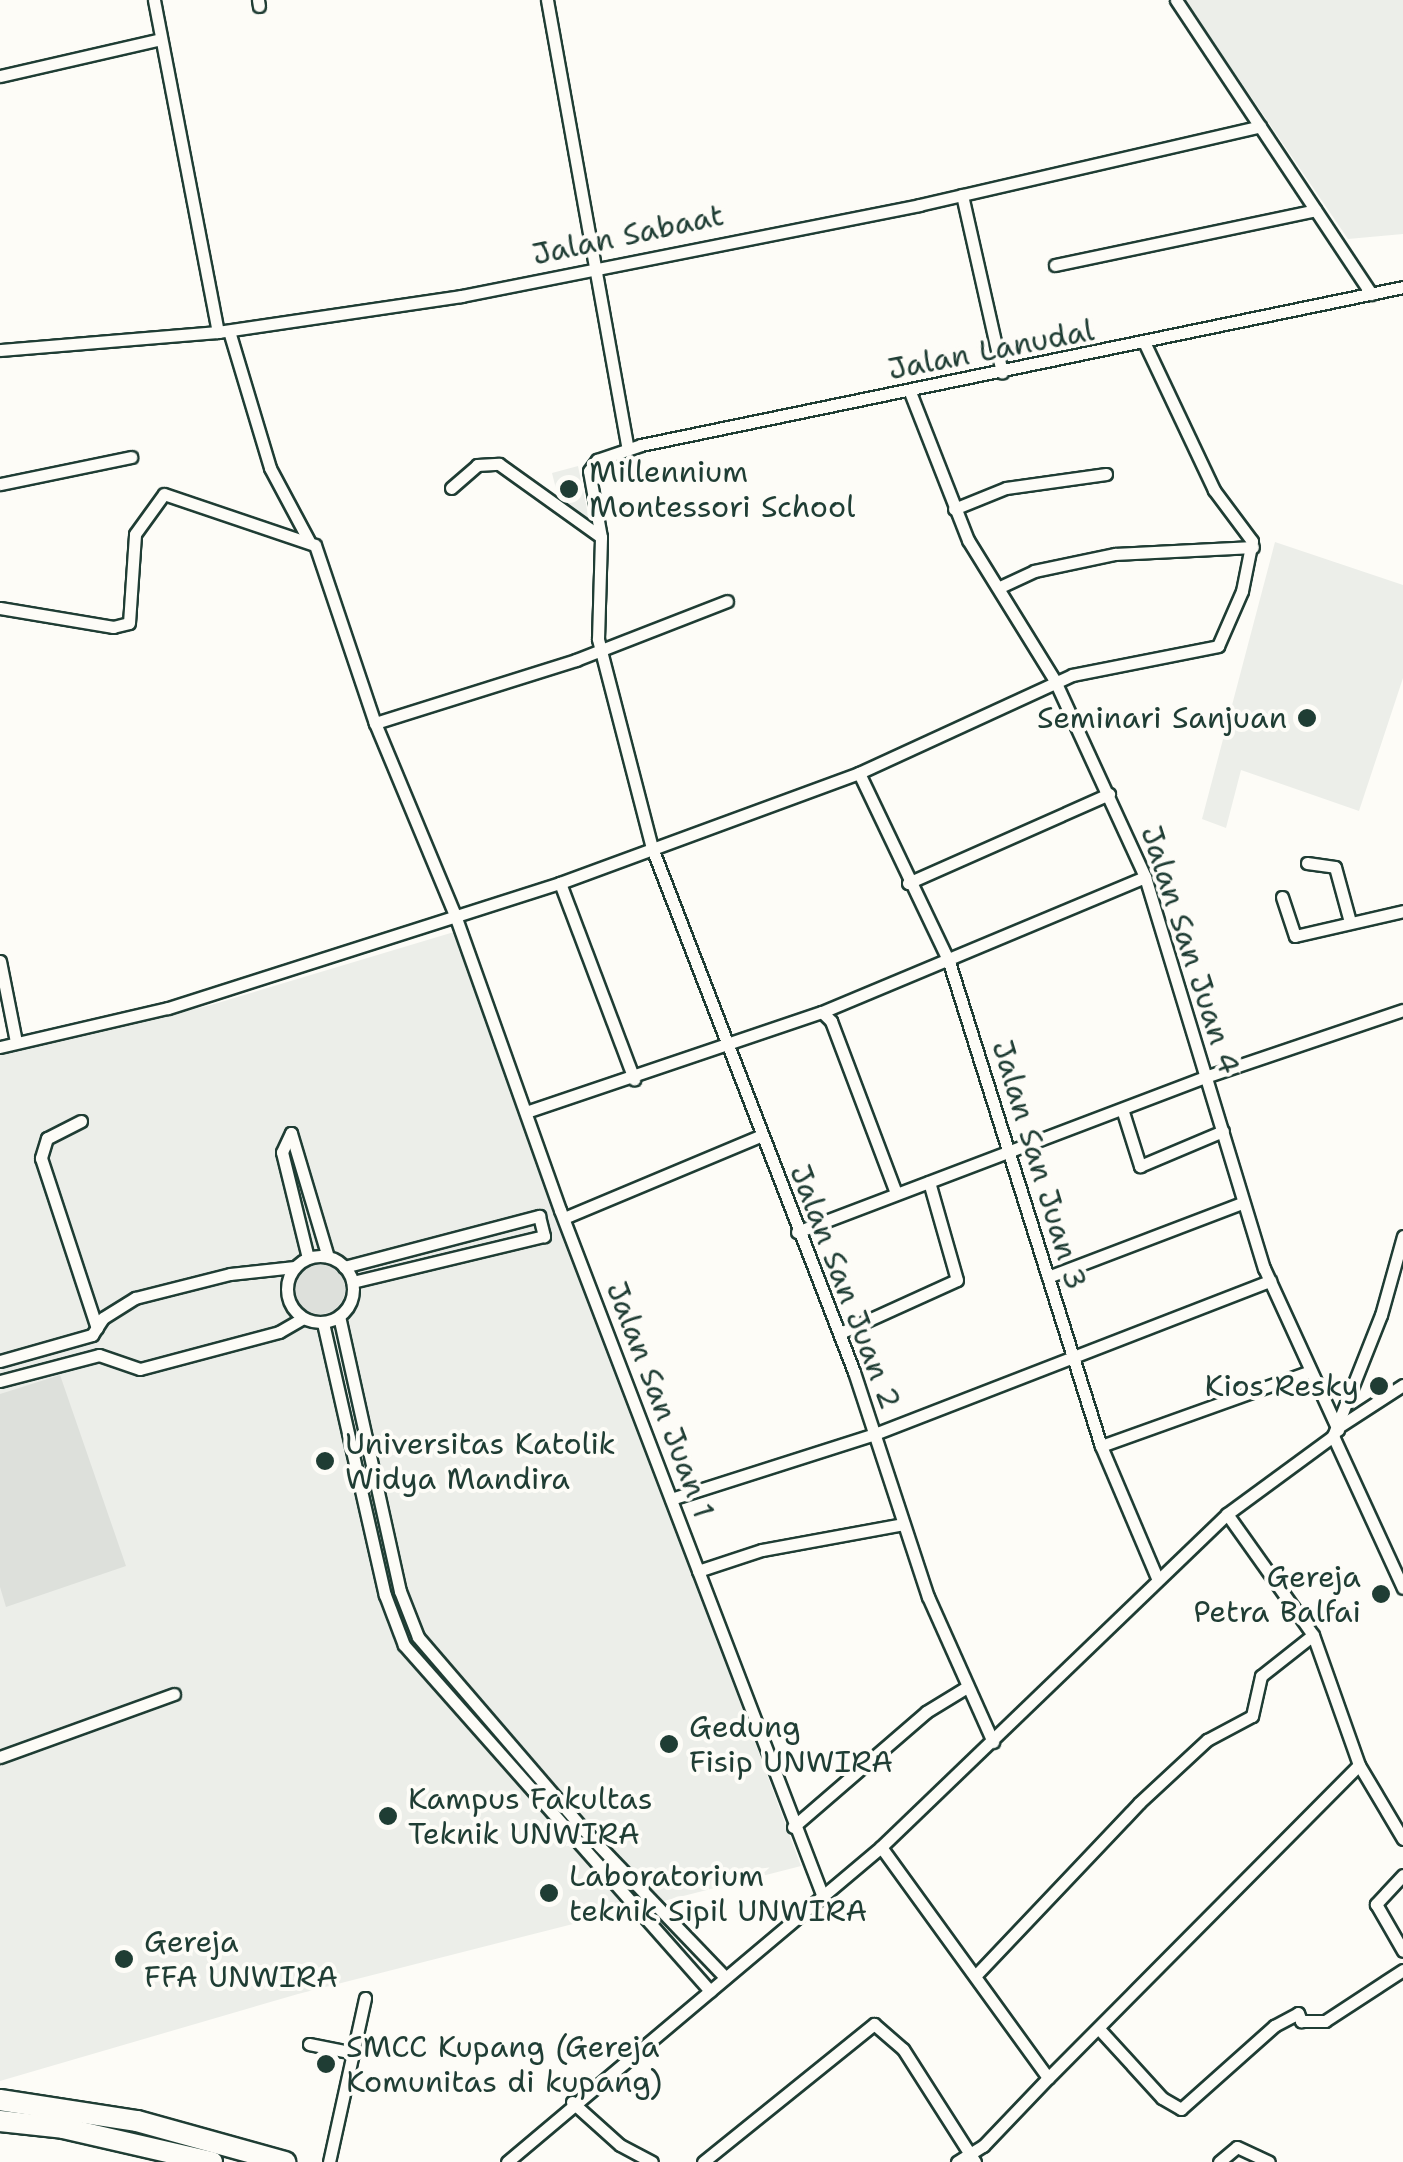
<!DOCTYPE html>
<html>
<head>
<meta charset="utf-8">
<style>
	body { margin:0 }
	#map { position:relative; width:1403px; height:2162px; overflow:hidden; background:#fdfcf7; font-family:"Shantell Sans",sans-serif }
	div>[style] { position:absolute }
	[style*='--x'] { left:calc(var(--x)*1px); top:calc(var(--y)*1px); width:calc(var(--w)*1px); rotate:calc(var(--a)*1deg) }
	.built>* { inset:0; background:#eceee9 }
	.green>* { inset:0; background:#dde0db }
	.round { border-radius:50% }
	.roads { filter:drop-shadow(2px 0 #1f3d34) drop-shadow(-2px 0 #1f3d34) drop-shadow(0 2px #1f3d34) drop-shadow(0 -2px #1f3d34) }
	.minor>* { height:11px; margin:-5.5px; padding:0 5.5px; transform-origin:5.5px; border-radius:5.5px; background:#fdfcf7 }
	.minor>.ring { margin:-5.5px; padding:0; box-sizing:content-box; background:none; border:11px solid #fdfcf7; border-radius:50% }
	.trunk>* { height:20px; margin:-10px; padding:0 10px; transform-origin:10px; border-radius:10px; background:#fdfcf7 }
	.dots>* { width:28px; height:28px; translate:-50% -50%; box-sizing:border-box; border:5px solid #fdfcf7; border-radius:50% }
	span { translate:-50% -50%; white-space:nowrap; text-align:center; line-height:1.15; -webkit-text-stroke:8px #fdfcf7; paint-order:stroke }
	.street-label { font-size:30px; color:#1f3d34 }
	.poi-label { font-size:30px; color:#1f3d34 }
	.left { translate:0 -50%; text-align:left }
	.right { translate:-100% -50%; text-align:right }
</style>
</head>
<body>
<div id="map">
	<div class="built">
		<i style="clip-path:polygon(1185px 0,1403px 0,1403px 234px,1348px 239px)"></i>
		<i style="clip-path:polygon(578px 466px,589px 519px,581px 520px,560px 505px,552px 473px)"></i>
		<i style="clip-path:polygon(1275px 542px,1403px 585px,1403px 678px,1359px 811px,1241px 770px,1226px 828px,1202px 819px)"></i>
		<i style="clip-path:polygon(454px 932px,801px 1866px,298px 1994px,0 2081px,0 1055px,211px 1005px)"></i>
	</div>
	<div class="green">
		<i class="round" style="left:295px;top:1264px;width:50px;height:50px"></i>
		<i style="clip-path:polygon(329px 1326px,410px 1633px,404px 1638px,398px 1628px)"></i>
		<i style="clip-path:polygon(60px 1375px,126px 1566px,6px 1607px,0 1587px,0 1394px)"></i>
	</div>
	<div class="roads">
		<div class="minor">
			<i style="--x:154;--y:0;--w:338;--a:79.1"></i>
			<i style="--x:258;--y:0;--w:6;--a:81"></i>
			<i style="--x:547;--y:0;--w:456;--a:79.8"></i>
			<i style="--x:1176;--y:0;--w:353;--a:56.4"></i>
			<i style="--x:0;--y:76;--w:165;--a:-12.9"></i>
			<i style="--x:962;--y:195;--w:182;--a:77.3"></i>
			<i style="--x:1055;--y:265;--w:266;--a:-11.9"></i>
			<i style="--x:229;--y:331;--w:143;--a:73.3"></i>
			<i style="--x:270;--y:468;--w:83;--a:61.9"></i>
			<i style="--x:0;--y:350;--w:219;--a:-4.7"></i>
			<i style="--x:218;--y:332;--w:246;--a:-8.4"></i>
			<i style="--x:461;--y:296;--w:467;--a:-11.2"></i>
			<i style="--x:919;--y:205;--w:350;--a:-13"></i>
			<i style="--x:910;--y:392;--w:159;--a:68.6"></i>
			<i style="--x:968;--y:540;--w:166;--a:58.3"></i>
			<i style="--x:1055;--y:681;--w:216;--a:65.3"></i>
			<i style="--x:1145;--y:877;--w:409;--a:73.1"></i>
			<i style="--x:1264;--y:1268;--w:178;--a:65.4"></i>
			<i style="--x:0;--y:484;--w:134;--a:-11.6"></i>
			<i style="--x:451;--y:488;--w:35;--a:-41"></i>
			<i style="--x:477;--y:465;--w:22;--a:-3"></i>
			<i style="--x:499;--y:464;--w:125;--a:35.6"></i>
			<i style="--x:954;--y:509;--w:56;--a:-22"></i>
			<i style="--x:1006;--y:488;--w:101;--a:-8"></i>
			<i style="--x:1000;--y:587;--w:38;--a:-25"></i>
			<i style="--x:1034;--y:571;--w:83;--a:-11.9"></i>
			<i style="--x:1115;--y:554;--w:138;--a:-2.9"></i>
			<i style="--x:0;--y:608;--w:115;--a:9.5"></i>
			<i style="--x:113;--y:627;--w:16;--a:-14"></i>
			<i style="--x:129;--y:623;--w:89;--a:-86.1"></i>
			<i style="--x:135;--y:534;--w:49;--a:-54.1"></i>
			<i style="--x:164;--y:494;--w:159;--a:18.7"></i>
			<i style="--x:315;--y:545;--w:188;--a:71.4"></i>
			<i style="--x:375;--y:723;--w:211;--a:67.4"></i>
			<i style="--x:456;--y:918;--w:310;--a:70.4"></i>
			<i style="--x:560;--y:1210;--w:736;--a:69.05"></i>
			<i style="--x:375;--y:723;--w:211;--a:-17.4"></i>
			<i style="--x:576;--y:660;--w:162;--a:-21.3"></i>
			<i style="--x:859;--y:773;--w:209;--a:64.5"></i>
			<i style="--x:949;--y:962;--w:507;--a:72.57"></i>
			<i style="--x:1101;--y:1446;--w:143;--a:67"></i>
			<i style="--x:1307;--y:863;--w:28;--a:8"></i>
			<i style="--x:1335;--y:867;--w:57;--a:74.7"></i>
			<i style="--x:560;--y:883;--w:319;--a:-20.2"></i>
			<i style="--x:859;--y:773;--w:234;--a:-24.7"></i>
			<i style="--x:1072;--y:675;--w:149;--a:-11.2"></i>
			<i style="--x:1218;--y:646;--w:60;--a:-66.4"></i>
			<i style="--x:1242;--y:591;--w:51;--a:-78.7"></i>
			<i style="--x:1252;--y:541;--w:64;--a:-126.7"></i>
			<i style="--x:1214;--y:490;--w:161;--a:-115.3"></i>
			<i style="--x:908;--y:883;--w:220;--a:-23.9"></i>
			<i style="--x:1282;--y:897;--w:41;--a:71.6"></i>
			<i style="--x:1295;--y:936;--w:111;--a:-13"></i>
			<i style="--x:0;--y:961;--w:83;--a:78.8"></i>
			<i style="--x:822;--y:1012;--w:350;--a:-22.7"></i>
			<i style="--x:0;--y:1047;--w:172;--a:-13.1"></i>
			<i style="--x:168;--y:1008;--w:411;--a:-17.7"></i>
			<i style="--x:560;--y:883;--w:210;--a:69.3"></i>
			<i style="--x:526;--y:1112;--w:312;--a:-18.7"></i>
			<i style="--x:822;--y:1012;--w:13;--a:45"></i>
			<i style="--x:831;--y:1021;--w:184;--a:69.3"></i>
			<i style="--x:1123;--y:1112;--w:57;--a:72.5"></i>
			<i style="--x:1140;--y:1166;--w:90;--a:-22.9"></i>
			<i style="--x:81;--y:1121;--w:38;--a:153"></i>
			<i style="--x:47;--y:1138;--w:21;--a:107"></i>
			<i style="--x:41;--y:1158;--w:179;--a:71.8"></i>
			<i style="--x:564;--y:1218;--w:212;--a:-22.7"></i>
			<i style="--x:797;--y:1232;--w:436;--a:-20.8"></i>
			<i style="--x:1205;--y:1077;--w:209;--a:-18.7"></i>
			<i class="ring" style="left:287px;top:1256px;width:55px;height:55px"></i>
			<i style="--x:308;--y:1258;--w:109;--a:-103.8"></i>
			<i style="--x:282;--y:1152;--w:21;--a:-65"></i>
			<i style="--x:291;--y:1133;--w:129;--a:73.4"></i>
			<i style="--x:344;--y:1267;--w:202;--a:-14.7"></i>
			<i style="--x:539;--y:1216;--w:21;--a:76"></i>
			<i style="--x:544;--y:1236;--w:197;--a:166.5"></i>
			<i style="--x:1048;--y:1277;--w:208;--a:-20.9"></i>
			<i style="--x:339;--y:1316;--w:282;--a:77.5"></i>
			<i style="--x:400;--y:1591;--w:49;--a:68.6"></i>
			<i style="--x:418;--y:1637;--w:252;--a:49.3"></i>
			<i style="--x:582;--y:1828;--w:207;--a:46.2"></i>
			<i style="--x:323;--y:1323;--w:279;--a:77.2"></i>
			<i style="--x:385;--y:1595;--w:53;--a:69.2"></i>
			<i style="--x:404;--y:1645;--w:462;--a:48.5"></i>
			<i style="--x:840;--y:1333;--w:128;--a:-24.4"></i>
			<i style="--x:957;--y:1280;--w:102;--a:-105.9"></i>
			<i style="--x:0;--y:1361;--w:96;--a:-15.8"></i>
			<i style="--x:92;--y:1335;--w:20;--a:-57"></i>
			<i style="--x:103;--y:1318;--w:38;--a:-32"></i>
			<i style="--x:135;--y:1298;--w:98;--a:-14.2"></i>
			<i style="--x:230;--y:1274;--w:65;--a:-6.1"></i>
			<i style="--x:0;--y:1381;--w:102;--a:-14.7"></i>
			<i style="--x:99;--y:1355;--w:43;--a:18.9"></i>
			<i style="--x:140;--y:1369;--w:144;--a:-14.9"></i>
			<i style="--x:279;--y:1332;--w:28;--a:-30"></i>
			<i style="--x:1340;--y:1426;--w:75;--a:-33.1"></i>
			<i style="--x:1333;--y:1436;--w:167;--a:65.3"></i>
			<i style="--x:1101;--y:1446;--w:222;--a:-19.7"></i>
			<i style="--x:671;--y:1499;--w:214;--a:-17.7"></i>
			<i style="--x:875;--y:1434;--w:424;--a:-21.2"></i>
			<i style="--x:1227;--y:1514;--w:148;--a:54.6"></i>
			<i style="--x:1313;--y:1635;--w:138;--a:70.5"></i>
			<i style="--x:698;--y:1571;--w:67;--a:-18.2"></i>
			<i style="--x:762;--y:1550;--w:144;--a:-10.4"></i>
			<i style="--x:993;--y:1742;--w:159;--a:-114.1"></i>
			<i style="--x:928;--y:1597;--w:237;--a:-108.2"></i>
			<i style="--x:854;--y:1372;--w:562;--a:-111.08"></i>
			<i style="--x:652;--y:848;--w:216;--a:-104.5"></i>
			<i style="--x:598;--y:639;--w:102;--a:-88.3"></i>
			<i style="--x:601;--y:537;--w:67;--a:-100.3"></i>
			<i style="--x:589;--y:471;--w:14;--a:-54"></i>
			<i style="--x:597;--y:460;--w:46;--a:-18.8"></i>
			<i style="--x:641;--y:445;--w:778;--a:-11.71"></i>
			<i style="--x:0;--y:1757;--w:185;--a:-19.9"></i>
			<i style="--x:793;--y:1827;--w:176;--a:-40.8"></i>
			<i style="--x:926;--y:1712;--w:48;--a:-31.4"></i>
			<i style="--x:881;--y:1847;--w:285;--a:54.1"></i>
			<i style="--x:1048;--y:2078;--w:441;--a:-45.2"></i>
			<i style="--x:1359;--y:1765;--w:86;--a:59.3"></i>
			<i style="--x:1403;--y:1875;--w:40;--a:133"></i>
			<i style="--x:1376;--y:1904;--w:54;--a:60.1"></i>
			<i style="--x:976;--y:1975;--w:237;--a:-46.5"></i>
			<i style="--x:1139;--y:1803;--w:93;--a:-42.8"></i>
			<i style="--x:1207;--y:1740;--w:51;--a:-28.1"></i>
			<i style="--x:1252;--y:1716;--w:41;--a:-77.3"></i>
			<i style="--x:1261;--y:1676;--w:66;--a:-38.3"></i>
			<i style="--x:1100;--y:2030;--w:92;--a:47.6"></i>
			<i style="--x:1162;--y:2098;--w:22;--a:30"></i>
			<i style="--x:1181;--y:2109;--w:125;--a:-41.7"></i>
			<i style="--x:1274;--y:2026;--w:27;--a:-28"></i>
			<i style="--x:1298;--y:2013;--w:9;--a:69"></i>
			<i style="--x:1301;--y:2021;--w:24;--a:0"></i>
			<i style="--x:1325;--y:2021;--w:93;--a:-33.2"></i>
			<i style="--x:309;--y:2044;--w:46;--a:11.3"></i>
			<i style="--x:572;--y:2102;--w:64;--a:41.9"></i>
			<i style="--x:620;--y:2145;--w:36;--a:28"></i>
			<i style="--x:329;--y:2162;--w:168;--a:-77.6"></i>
			<i style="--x:507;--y:2162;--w:489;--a:-40.1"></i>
			<i style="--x:881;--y:1847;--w:480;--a:-43.9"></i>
			<i style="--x:1227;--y:1514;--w:132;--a:-36.3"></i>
			<i style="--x:1333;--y:1436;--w:130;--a:-68.4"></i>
			<i style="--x:1381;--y:1315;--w:82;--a:-74.4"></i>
			<i style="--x:703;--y:2162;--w:220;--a:-38.9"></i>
			<i style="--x:874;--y:2024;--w:38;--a:41"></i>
			<i style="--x:903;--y:2049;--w:134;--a:57.5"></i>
			<i style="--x:957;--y:2162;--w:31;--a:-32"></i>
			<i style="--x:983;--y:2146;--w:94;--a:-46.3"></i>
			<i style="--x:1219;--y:2162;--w:23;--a:-40"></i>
			<i style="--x:1237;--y:2147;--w:35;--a:25"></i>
		</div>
		<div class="trunk">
			<i style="--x:0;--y:2100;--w:139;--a:8.7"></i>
			<i style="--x:137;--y:2121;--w:154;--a:15.5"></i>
			<i style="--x:0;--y:2121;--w:63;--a:6.3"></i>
			<i style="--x:63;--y:2128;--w:153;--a:12.9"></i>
		</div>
	</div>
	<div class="dots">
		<i style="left:569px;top:489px;background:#1f3d34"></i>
		<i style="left:1307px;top:718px;background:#1f3d34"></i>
		<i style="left:1379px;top:1386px;background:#1f3d34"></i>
		<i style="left:325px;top:1461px;background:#1f3d34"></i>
		<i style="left:1381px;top:1594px;background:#1f3d34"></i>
		<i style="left:669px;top:1744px;background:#1f3d34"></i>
		<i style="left:388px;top:1816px;background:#1f3d34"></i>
		<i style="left:549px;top:1893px;background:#1f3d34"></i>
		<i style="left:124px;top:1959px;background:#1f3d34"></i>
		<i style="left:326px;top:2064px;background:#1f3d34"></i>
	</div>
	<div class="street-label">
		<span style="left:628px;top:235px;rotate:-12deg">Jalan Sabaat</span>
		<span style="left:991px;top:350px;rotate:-11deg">Jalan Lanudal</span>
		<span style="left:1190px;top:950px;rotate:72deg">Jalan San Juan 4</span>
		<span style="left:1039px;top:1165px;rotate:73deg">Jalan San Juan 3</span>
		<span style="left:845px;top:1287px;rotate:69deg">Jalan San Juan 2</span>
		<span style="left:660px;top:1400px;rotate:69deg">Jalan San Juan 1</span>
	</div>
	<div class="poi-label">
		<span class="left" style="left:589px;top:489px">Millennium<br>Montessori School</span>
		<span class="right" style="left:1287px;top:718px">Seminari Sanjuan</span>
		<span class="right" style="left:1359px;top:1386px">Kios Resky</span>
		<span class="left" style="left:345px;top:1461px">Universitas Katolik<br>Widya Mandira</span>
		<span class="right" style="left:1361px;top:1594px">Gereja<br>Petra Balfai</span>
		<span class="left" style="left:689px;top:1744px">Gedung<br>Fisip UNWIRA</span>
		<span class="left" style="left:408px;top:1816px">Kampus Fakultas<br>Teknik UNWIRA</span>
		<span class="left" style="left:569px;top:1893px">Laboratorium<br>teknik Sipil UNWIRA</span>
		<span class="left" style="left:144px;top:1959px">Gereja<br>FFA UNWIRA</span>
		<span class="left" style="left:346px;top:2064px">SMCC Kupang (Gereja<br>Komunitas di kupang)</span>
	</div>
</div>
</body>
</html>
